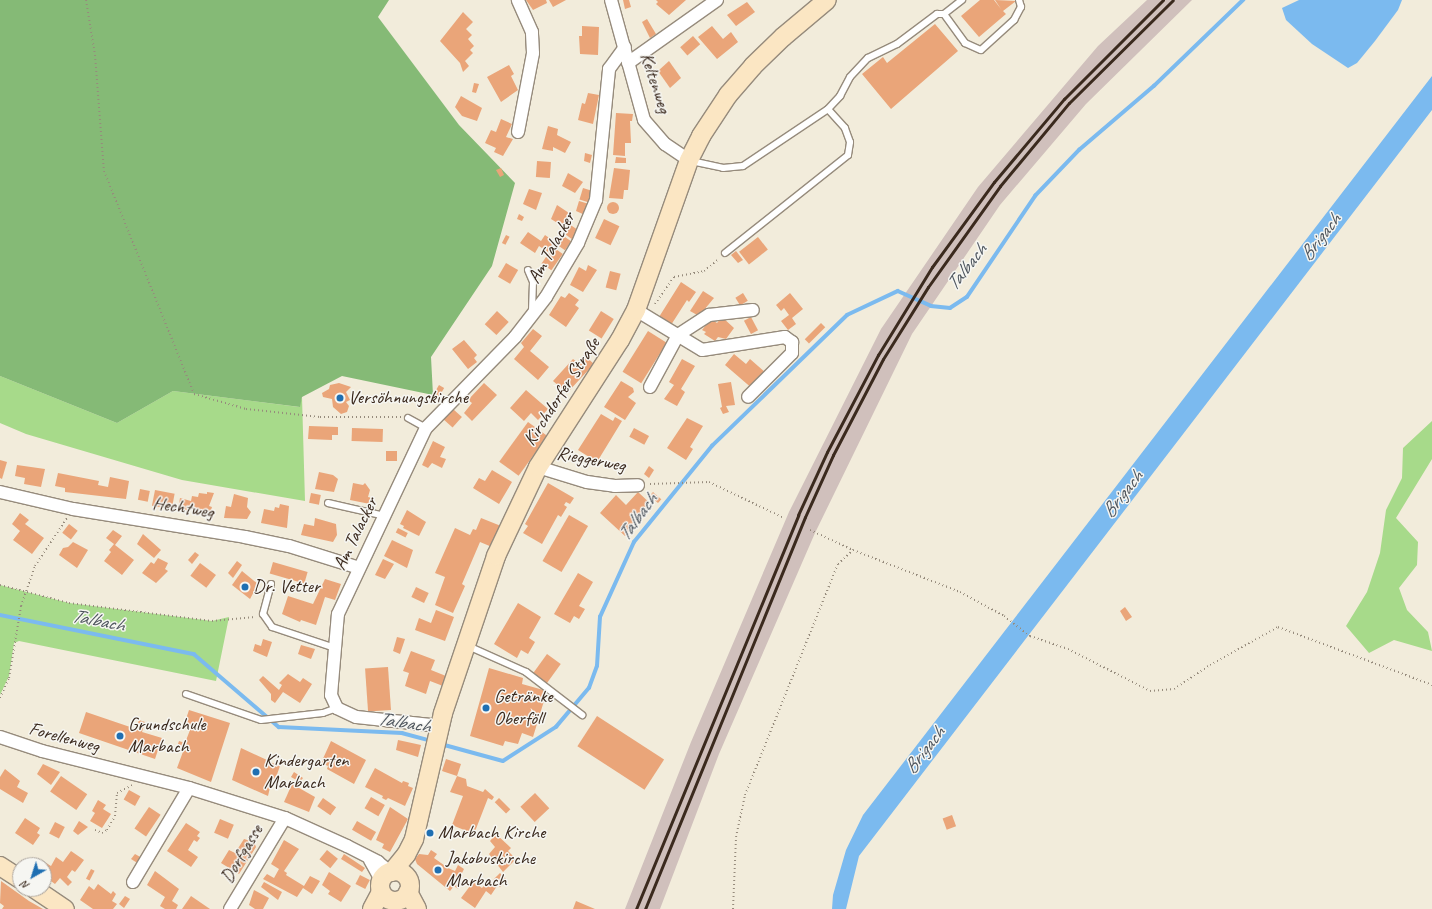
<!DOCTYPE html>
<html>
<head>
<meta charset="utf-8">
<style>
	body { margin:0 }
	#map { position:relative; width:1432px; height:909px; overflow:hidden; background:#f2ecdb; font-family:Caveat,sans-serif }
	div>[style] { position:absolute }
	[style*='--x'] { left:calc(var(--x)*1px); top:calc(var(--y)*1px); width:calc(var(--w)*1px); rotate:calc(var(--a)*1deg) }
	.industrial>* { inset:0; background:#d0c0bc }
	.green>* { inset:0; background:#a7da8a }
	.forest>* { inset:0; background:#85ba76 }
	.water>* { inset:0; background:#7bbaef }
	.stream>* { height:3.5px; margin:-1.75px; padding:0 1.75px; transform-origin:1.75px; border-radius:1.75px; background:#7bbaef }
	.building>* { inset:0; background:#eaa579; transform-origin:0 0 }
	.round { border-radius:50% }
	.path>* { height:2px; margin-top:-1px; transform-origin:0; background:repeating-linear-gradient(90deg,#968b7c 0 1px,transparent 0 4px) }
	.roads { filter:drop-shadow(1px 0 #968b7c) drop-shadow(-1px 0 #968b7c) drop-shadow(0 1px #968b7c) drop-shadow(0 -1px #968b7c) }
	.lane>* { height:6px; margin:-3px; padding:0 3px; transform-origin:3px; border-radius:3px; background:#fff }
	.street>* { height:12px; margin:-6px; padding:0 6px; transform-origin:6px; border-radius:6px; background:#fff }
	.secondary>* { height:18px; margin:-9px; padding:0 9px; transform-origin:9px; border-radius:9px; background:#fbe6c3 }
	.secondary>.ring { margin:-9px; padding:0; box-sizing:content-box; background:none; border:18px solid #fbe6c3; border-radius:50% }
	.rail>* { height:3px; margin:-1.5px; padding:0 1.5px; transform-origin:1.5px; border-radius:1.5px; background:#3b2a1e }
	.dots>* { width:11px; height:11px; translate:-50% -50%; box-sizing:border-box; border:2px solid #f6f6f2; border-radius:50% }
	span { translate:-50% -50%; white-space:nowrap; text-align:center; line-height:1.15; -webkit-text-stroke:3px #f6f6f2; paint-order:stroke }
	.street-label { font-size:19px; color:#3b2a1e }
	.poi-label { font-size:19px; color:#3b2a1e }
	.left { translate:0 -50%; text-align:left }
	.water-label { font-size:20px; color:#4e555d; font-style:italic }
	.north { position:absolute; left:12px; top:857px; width:40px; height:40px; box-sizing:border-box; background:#f6f6f2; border:1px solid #aba49d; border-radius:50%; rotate:219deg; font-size:11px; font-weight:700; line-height:16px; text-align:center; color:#3b2a1e }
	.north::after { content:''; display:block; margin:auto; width:14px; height:18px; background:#1f6fb2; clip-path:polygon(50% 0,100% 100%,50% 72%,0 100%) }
</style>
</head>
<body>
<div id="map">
	<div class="industrial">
		<i style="clip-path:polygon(1147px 0,1192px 0,1086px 104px,1000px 205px,912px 334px,815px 533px,719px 754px,660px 909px,625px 909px,691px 742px,789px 512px,881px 329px,978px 187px,1098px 46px)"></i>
	</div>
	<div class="green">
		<i style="clip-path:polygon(0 376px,117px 423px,173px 391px,299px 407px,302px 397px,305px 501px,182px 480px,26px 434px,0 423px)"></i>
		<i style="clip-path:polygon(1432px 421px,1432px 459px,1396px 518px,1418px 542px,1417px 565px,1399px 588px,1407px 610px,1428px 632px,1432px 651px,1394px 640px,1369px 653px,1346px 626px,1367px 592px,1380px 553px,1386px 510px,1402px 478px,1403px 448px)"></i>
		<i style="clip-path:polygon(0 585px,69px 603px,212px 621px,229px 617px,216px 681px,19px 641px,14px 643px,9px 676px,0 695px)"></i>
	</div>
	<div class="forest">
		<i style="clip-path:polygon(0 0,389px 0,378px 17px,459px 125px,515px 183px,492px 266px,431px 357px,433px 395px,342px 376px,302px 397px,300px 407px,173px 391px,117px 423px,0 376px)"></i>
	</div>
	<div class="water">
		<i style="clip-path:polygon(1299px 0,1402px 0,1398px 10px,1375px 41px,1357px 63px,1348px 68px,1312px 44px,1286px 20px,1282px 8px)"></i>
		<i style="clip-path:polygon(1432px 76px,1432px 110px,859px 856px,846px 909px,832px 909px,833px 895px,846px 850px,863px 815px)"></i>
	</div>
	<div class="stream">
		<i style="--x:0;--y:615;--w:198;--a:11.4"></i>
		<i style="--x:194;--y:654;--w:112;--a:40.7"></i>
		<i style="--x:279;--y:727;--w:123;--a:2.8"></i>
		<i style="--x:402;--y:733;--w:30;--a:15"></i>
		<i style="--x:441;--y:744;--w:64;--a:15.3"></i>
		<i style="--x:503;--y:761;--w:63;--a:-32.7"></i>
		<i style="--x:556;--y:727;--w:51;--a:-49.8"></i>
		<i style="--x:589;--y:688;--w:23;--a:-70"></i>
		<i style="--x:597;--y:666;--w:49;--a:-86.5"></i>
		<i style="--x:600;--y:617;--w:82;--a:-65.6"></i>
		<i style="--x:634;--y:542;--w:124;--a:-50.9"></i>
		<i style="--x:712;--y:446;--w:188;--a:-44.1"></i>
		<i style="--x:847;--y:315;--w:56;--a:-25.2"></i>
		<i style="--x:898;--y:291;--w:36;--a:24"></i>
		<i style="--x:931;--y:306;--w:19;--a:6"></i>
		<i style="--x:950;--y:308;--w:20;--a:-33"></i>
		<i style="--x:967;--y:297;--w:122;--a:-56"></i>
		<i style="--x:1035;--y:196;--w:64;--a:-46.3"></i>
		<i style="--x:1079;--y:150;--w:99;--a:-40.5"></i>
		<i style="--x:1154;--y:86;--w:124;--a:-44"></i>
	</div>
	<div class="building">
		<i style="clip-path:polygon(526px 0,546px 0,547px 3px,533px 10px)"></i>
		<i style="clip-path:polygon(549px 0,566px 0,553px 7px)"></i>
		<i style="clip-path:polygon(623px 0,629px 0,631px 7px,625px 9px)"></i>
		<i style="clip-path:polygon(656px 0,686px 0,669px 15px,656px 4px,658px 2px)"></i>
		<i style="clip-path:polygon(980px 0,994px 0,1001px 9px,995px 0,1016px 1px,1003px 11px,1006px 14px,979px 37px,961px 16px)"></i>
		<i style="clip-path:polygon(747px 2px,755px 12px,736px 26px,727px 15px)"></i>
		<i style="clip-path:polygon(463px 12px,473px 22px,466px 29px,472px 35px,468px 39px,474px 46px,470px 50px,473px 53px,465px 61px,469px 66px,463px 72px,460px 63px,440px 41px)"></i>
		<i style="clip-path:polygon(647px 19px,656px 34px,650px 38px,642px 22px)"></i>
		<i style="clip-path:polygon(935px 24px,958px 51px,891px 109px,862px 74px,883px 57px,887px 63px)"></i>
		<i style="clip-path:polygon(582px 26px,599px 27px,598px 55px,580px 54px,579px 36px,582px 36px)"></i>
		<i style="clip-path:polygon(712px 26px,723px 39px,731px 32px,738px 42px,717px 59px,698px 37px)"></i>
		<i style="left:693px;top:36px;width:11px;height:17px;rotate:49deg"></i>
		<i style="clip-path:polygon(669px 61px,681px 78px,670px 88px,658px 71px)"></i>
		<i style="clip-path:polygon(509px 65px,514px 74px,511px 76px,518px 90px,501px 102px,487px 77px)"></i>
		<i style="clip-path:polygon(474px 83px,479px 84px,476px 93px,472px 92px)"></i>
		<i style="clip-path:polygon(588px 93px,599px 95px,593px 124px,578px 120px,582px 103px,585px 104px)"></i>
		<i style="clip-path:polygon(461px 96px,482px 108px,477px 121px,462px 116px,455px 107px)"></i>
		<i style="clip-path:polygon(616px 113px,633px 114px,632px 121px,630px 121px,631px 143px,625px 143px,625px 156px,613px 155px)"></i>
		<i style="clip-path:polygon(501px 119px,512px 124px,506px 137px,513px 139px,503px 156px,494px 152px,496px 148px,485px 143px,491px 130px,496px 132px)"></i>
		<i style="clip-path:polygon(548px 126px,558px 129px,557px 135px,571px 142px,565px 153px,553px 147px,553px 151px,542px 149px)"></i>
		<i style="clip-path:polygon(585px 153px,592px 155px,590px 163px,584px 161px)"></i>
		<i style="clip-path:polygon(616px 157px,626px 158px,626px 163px,615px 163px)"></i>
		<i style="left:537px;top:161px;width:14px;height:16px;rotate:4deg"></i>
		<i style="clip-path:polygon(501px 168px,504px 175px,500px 177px,496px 170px)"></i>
		<i style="clip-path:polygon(614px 168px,630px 170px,628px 190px,624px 190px,623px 199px,609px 198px)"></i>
		<i style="clip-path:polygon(568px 173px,583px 182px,575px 193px,562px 186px)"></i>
		<i style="left:583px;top:188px;width:10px;height:12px;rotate:17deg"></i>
		<i style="clip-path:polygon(529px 189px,542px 193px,536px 210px,523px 204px)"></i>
		<i style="clip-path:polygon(579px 201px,589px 204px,585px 215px,576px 211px)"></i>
		<i class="round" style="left:607px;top:202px;width:12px;height:12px"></i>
		<i style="clip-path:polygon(557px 205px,572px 215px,564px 227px,551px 219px)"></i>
		<i style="clip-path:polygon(519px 214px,524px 217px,522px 221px,517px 219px)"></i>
		<i style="left:604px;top:219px;width:17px;height:21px;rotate:25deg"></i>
		<i style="clip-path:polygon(569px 224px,578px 230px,573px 240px,565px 234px)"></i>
		<i style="clip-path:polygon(528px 232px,541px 241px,545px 235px,555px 242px,548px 252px,539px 246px,535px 253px,520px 243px)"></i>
		<i style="left:506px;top:235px;width:4px;height:9px;rotate:27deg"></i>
		<i style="left:562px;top:235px;width:11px;height:11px;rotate:34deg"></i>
		<i style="left:758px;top:237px;width:16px;height:24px;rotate:52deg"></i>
		<i style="left:553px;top:247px;width:12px;height:20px;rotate:35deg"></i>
		<i style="clip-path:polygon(736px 251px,743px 260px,738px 263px,731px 255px)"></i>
		<i style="left:506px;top:263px;width:14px;height:16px;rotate:30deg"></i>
		<i style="clip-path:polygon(588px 265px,597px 270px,583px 292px,570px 285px,579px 267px,586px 271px)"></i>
		<i style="left:610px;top:271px;width:11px;height:17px;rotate:15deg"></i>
		<i style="clip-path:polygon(681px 282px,696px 292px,689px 302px,687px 300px,671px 325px,659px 317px)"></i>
		<i style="clip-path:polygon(703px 291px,714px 298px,699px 316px,690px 311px)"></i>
		<i style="clip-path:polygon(569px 293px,579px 300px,575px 305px,579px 308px,566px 327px,549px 315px,561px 296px,565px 298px)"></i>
		<i style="left:743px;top:293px;width:9px;height:9px;rotate:58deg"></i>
		<i style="clip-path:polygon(790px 293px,803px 309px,792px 318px,796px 324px,788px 330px,781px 321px,789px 315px,784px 308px,781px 311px,776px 305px)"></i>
		<i style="left:497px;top:311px;width:16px;height:18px;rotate:43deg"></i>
		<i style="left:601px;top:311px;width:15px;height:23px;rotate:32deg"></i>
		<i style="clip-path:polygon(722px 317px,734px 328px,726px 339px,718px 337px,715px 341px,704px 334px,706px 332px,702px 330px,711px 319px,717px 323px)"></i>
		<i style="left:751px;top:317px;width:15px;height:8px;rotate:62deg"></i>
		<i style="left:821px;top:323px;width:6px;height:23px;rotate:45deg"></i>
		<i style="clip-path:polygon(533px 329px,542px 336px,530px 351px,549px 367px,538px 380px,514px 359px,524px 347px,521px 343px)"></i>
		<i style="left:648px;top:331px;width:22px;height:48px;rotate:32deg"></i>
		<i style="clip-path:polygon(464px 340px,477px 355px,474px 358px,477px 362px,468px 369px,452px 349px)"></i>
		<i style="clip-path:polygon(734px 354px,746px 364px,750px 359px,767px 374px,754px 390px,725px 365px)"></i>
		<i style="clip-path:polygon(584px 355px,594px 364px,567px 393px,553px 381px,573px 359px,577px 362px)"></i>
		<i style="clip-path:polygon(682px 359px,695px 366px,681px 389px,685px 392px,677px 406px,664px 399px,674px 385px,669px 382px)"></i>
		<i style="clip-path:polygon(621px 381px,633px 388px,634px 392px,628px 397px,636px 403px,625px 420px,604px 407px)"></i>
		<i style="clip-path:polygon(731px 382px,735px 405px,726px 406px,729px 412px,723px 414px,720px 408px,722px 407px,718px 384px)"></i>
		<i style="clip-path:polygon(339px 383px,351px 387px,346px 392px,350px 400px,346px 402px,349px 406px,347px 412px,341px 414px,333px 407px,332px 399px,323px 397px,322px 393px,329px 389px,330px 385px)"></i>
		<i style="clip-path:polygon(484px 383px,497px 395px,472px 421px,464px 413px,472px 403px,468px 400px)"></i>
		<i style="left:439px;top:385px;width:6px;height:11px;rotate:31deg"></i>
		<i style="clip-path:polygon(526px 390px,548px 409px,538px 420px,531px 413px,524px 421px,510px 408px)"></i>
		<i style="left:453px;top:409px;width:12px;height:14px;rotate:42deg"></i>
		<i style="clip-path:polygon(601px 414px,613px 421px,615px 417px,622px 421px,597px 462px,578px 450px)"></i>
		<i style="clip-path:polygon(687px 418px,703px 426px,690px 447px,693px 449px,686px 460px,667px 448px)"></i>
		<i style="left:528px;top:422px;width:24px;height:49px;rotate:36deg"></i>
		<i style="clip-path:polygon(309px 426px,338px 427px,338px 435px,332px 435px,332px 440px,308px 439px)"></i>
		<i style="left:352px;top:428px;width:31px;height:13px;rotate:2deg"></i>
		<i style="left:634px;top:428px;width:17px;height:10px;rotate:28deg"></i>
		<i style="clip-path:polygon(433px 441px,445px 447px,440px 457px,446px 459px,442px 468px,432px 463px,428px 468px,422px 465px)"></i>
		<i style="left:386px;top:451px;width:11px;height:10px"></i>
		<i style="clip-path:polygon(0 460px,7px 462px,2px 479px,0 478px)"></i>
		<i style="clip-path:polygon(17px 465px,45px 469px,41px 487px,24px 484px,25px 478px,15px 476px)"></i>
		<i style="clip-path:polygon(649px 466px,654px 470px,649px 478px,644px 474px)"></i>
		<i style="clip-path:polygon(492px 470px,512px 482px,499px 504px,473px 488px,479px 478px,485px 481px)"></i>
		<i style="clip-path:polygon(319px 472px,333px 475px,338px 479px,334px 492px,315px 489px)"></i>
		<i style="clip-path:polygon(58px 473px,99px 481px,98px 485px,108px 487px,110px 477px,129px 481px,126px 499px,65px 492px,65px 488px,55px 486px)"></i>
		<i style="clip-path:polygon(353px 483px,363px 485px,365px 483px,370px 490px,368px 497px,372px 498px,370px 504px,350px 500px)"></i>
		<i style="clip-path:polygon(548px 483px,574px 498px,570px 504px,566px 502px,564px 505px,567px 507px,561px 517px,558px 515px,542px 544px,523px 533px,528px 526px,525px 524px)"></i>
		<i style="left:140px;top:489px;width:10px;height:11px;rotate:11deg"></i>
		<i style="left:155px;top:490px;width:20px;height:16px;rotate:11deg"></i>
		<i style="clip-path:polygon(207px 492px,214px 493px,209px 506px,212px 507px,210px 513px,189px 508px,188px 511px,178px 509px,180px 498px,191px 501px,192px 496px,198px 497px,199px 493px,207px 494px)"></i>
		<i style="clip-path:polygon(638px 492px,653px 506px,625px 536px,600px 513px,616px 495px,626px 505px)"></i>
		<i style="left:653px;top:492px;width:11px;height:5px;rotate:41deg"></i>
		<i style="left:311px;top:493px;width:10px;height:10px;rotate:11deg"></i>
		<i style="clip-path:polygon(234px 494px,248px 498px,247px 507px,251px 512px,247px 519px,224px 518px,226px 506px,231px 507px)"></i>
		<i style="clip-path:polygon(280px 504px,289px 506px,287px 528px,261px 523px,264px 509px,274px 511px,275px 507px,279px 508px)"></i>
		<i style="clip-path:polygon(407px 510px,426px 522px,419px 536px,403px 528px,404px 526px,400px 524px)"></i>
		<i style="clip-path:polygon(20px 513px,29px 520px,25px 524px,44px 538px,32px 554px,13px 540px,20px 531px,12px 524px)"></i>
		<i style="left:569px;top:515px;width:22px;height:53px;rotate:30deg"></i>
		<i style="clip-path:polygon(315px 518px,336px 524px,337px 535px,333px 542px,301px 535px,304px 524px,314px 526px)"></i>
		<i style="clip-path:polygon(481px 518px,501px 526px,492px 547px,480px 542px,462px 584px,465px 586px,453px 613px,435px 605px,445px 577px,435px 573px,455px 528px,470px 535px,473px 529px,476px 530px)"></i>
		<i style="left:69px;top:524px;width:11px;height:11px;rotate:38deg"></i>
		<i style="left:398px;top:528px;width:11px;height:5px;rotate:27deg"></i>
		<i style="clip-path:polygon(113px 530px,122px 536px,115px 545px,134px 560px,122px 575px,104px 561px,111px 552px,109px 550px,114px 544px,106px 538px)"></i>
		<i style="clip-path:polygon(143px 534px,161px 550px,154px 558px,137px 544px)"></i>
		<i style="clip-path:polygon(392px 540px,413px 550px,407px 568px,384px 556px)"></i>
		<i style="clip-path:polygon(73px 542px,88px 550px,77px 568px,59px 555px,63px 548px,68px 547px)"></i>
		<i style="clip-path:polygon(195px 552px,199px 555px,192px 564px,188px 560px)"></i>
		<i style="clip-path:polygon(158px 558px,168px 563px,165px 569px,168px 571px,156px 583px,142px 573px,151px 562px,154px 564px)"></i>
		<i style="clip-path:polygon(383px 559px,394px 564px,385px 579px,375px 575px)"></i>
		<i style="clip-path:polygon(237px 561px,242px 565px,233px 578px,228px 573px)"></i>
		<i style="left:273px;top:562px;width:36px;height:12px;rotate:16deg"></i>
		<i style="left:200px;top:563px;width:20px;height:16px;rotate:37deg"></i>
		<i style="clip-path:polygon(242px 571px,258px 584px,250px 599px,232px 585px)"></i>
		<i style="clip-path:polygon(578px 573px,593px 582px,579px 606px,585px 609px,579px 619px,574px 616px,570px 623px,554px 614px)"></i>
		<i style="clip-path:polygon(325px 579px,341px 584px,335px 600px,325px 597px,316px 625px,301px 620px,300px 622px,282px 614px,288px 596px,313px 604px)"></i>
		<i style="left:416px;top:587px;width:14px;height:11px;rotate:25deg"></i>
		<i style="clip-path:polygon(518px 603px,541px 617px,529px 638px,535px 642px,528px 654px,521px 650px,517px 658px,494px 644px)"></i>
		<i style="clip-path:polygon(1125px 607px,1132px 617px,1126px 621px,1120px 611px)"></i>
		<i style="clip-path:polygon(436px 610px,454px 617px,445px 641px,415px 630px,419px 618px,431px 623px)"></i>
		<i style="clip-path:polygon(397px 637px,405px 639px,400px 654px,393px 651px)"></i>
		<i style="clip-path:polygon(263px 639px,272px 642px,267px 657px,253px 651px,255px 644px,261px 646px)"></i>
		<i style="clip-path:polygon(301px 645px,315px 649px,311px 659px,298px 654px)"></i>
		<i style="clip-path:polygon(411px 651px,435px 660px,431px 670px,446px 676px,443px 686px,430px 681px,426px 694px,405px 686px,409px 673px,403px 671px)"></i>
		<i style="left:547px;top:654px;width:17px;height:24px;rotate:36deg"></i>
		<i style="left:388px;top:667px;width:43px;height:23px;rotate:86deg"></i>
		<i style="clip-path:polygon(489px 668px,523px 678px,522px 684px,547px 691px,533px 737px,522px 733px,518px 744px,505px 741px,503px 746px,470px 736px)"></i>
		<i style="clip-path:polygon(288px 674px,300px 682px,303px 678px,312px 684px,300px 703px,283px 692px,275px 703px,271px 700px,271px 694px,259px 680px,263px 676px,279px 690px,282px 685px,279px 683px)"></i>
		<i style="clip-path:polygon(189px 710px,230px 723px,211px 782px,177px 768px,184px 749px,177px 747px,179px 741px,185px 743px,190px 730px,183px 728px)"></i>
		<i style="clip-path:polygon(86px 712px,136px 729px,139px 720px,145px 722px,142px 732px,162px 738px,155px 759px,79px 733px)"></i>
		<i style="left:597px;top:716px;width:80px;height:36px;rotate:33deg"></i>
		<i style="clip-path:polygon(398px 740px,421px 745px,418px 757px,396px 750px)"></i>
		<i style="clip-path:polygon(331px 741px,366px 760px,354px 784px,327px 769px,328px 766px,321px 763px)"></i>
		<i style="clip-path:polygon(241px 748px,267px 760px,266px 764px,269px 765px,270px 762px,280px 766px,275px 780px,272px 779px,268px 796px,232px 780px)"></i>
		<i style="clip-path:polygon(446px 759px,461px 764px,457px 776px,466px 779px,467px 786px,483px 792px,485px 789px,494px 797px,492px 800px,488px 798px,474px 834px,452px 825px,463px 796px,450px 792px,457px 776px,442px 771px)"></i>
		<i style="clip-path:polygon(43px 764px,60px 772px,51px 785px,37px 774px)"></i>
		<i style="clip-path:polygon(375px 768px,402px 783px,403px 781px,409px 783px,408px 786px,413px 788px,405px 806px,388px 798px,386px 800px,382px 798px,383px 796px,365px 787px)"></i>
		<i style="clip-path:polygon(5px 769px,20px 781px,17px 787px,28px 793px,23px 803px,0 789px,0 777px)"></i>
		<i style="clip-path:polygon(294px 772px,303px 778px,300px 782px,291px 777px)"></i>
		<i style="left:61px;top:776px;width:32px;height:19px;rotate:35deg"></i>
		<i style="clip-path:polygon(292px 784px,315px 797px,309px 812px,284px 802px)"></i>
		<i style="left:129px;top:790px;width:13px;height:11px;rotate:29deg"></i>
		<i style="left:535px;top:793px;width:21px;height:20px;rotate:47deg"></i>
		<i style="left:371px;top:797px;width:16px;height:13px;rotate:30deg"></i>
		<i style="left:323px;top:798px;width:16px;height:10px;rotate:35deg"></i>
		<i style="left:499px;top:798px;width:16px;height:6px;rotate:45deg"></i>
		<i style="clip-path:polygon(98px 800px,106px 805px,103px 809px,111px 814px,102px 828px,90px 821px,95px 813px,92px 811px)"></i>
		<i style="left:149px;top:807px;width:14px;height:26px;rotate:34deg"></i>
		<i style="clip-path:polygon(390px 807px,408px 819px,390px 852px,382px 848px,384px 844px,376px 840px)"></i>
		<i style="left:952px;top:815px;width:12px;height:10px;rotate:70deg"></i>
		<i style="clip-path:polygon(25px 818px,40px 828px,37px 833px,40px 835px,33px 845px,15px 833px)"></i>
		<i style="left:220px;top:819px;width:15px;height:15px;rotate:23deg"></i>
		<i style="clip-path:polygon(79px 821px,88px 827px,78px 835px,73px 831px)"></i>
		<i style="left:357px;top:821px;width:22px;height:10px;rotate:30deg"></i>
		<i style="left:55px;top:822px;width:11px;height:13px;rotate:27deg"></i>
		<i style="clip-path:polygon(186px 823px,200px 832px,197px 836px,200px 838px,197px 842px,194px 840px,188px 850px,198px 857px,191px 867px,167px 851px)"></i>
		<i style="clip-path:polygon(496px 834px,511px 848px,508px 851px,516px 859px,503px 872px,489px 854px,495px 847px,490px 841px)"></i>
		<i style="clip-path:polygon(244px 839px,254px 842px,256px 847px,239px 874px,221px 863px,229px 850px,235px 853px)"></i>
		<i style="clip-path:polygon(284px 840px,299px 849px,284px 871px,287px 873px,286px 875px,304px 886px,310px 876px,320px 881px,312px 894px,303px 888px,297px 897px,263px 879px,267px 874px,274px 878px,279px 869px,271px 864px)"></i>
		<i style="left:327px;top:850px;width:14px;height:12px;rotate:39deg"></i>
		<i style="clip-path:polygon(431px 850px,437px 854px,434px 858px,448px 868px,455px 871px,458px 865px,464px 869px,459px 879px,463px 882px,458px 889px,454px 886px,450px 891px,417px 864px,415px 859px,419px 854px,428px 855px)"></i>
		<i style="clip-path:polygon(71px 851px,84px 860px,75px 872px,72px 870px,67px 877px,72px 882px,68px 886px,60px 878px,55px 884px,44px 876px,46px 863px,51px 866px,56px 857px,63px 862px)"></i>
		<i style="clip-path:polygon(135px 854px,142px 858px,139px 864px,131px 859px)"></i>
		<i style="clip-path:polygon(344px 854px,365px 868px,362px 872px,341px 859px)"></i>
		<i style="left:91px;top:869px;width:4px;height:11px;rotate:27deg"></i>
		<i style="clip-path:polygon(155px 871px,179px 889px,172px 901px,178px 905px,176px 909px,165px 909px,160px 906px,165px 897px,147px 885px)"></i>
		<i style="clip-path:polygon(329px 872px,351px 886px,341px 902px,328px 894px,330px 891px,322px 885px)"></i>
		<i style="left:500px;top:873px;width:10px;height:10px;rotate:45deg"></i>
		<i style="left:360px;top:875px;width:11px;height:10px;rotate:27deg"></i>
		<i style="clip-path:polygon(489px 880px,497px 886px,491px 895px,486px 891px,475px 908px,461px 898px,473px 882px,482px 888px)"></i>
		<i style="clip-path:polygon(1px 881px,29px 901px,43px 909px,2px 909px,4px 906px,0 903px)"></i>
		<i style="clip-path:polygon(264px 882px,282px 892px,278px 900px,261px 887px)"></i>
		<i style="clip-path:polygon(98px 884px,111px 894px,113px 891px,116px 894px,112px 901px,117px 904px,113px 909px,93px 909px,80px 900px,89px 886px,94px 890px)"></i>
		<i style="clip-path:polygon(254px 890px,269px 898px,263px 909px,255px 909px,249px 905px)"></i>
		<i style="clip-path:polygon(125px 896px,130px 899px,124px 908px,119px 904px)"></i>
		<i style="clip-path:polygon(191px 896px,210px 909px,182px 909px)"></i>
		<i style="clip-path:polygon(576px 901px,595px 909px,573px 909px)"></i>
	</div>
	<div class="path">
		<i style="--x:86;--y:0;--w:56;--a:80.7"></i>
		<i style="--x:95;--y:55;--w:116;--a:85.6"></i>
		<i style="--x:104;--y:171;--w:240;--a:68"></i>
		<i style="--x:194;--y:394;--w:54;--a:16.1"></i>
		<i style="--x:246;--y:409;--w:74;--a:6.2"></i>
		<i style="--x:320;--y:417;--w:81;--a:0"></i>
		<i style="--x:655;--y:304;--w:33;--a:-55"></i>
		<i style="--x:674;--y:277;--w:31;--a:-11"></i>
		<i style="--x:704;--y:271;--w:19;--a:-39"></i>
		<i style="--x:650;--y:484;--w:59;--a:-1.9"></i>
		<i style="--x:709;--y:482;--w:83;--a:25.6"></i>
		<i style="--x:810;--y:530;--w:47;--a:24.9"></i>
		<i style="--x:0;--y:585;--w:71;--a:14.6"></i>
		<i style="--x:69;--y:603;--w:144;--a:7.2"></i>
		<i style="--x:212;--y:621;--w:43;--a:-5.3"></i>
		<i style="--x:0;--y:698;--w:22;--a:-66"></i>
		<i style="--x:9;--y:678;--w:73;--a:-80.5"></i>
		<i style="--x:21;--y:606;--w:42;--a:-70.7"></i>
		<i style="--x:35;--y:566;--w:58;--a:-56.3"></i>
		<i style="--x:95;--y:830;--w:8;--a:23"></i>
		<i style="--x:102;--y:833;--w:6;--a:-31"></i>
		<i style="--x:107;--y:830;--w:16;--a:-60"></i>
		<i style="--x:115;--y:816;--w:23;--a:-85"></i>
		<i style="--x:117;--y:793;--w:17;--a:-28"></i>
		<i style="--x:733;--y:909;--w:72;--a:-87.6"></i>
		<i style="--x:736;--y:837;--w:43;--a:-77.9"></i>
		<i style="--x:745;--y:795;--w:249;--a:-68.1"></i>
		<i style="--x:838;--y:564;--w:21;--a:-43"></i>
		<i style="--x:853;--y:550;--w:115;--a:21.4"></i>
		<i style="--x:960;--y:592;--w:50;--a:28.6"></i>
		<i style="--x:1004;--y:616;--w:33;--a:38"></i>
		<i style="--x:1030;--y:636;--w:40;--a:18.9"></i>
		<i style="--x:1068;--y:649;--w:92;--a:27.1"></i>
		<i style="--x:1150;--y:691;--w:24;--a:-5"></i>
		<i style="--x:1174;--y:689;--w:43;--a:-33.7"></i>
		<i style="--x:1210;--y:665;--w:78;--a:-29.2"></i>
		<i style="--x:1278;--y:627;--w:165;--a:20.6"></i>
	</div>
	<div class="roads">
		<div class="lane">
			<i style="--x:944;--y:14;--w:36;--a:54"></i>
			<i style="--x:965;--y:43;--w:17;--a:24"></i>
			<i style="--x:981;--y:50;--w:45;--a:-42.3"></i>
			<i style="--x:1014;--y:20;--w:15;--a:-62"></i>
			<i style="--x:1021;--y:7;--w:7;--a:-106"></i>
			<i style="--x:691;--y:161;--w:33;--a:12"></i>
			<i style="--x:723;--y:168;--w:20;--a:-6"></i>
			<i style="--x:743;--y:166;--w:102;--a:-33.8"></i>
			<i style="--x:828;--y:109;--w:18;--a:-47"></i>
			<i style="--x:840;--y:96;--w:21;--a:-62"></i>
			<i style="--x:850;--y:77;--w:26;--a:-47"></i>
			<i style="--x:868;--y:58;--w:32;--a:-26"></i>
			<i style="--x:897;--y:44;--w:50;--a:-36.9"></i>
			<i style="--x:937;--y:14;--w:7;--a:0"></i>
			<i style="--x:944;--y:14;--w:23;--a:-38"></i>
			<i style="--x:725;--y:253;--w:157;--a:-38.5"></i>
			<i style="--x:848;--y:155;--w:13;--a:-81"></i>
			<i style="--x:850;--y:142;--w:15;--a:-110"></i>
			<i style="--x:845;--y:128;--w:25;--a:-132"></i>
			<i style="--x:528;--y:270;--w:13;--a:67"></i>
			<i style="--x:533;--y:282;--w:31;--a:92"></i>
			<i style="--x:408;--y:418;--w:21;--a:29"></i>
			<i style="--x:328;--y:503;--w:58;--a:12.8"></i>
			<i style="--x:271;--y:584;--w:31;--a:105"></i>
			<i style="--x:263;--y:614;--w:16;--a:55"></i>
			<i style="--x:272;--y:627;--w:66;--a:18.4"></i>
			<i style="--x:468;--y:646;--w:64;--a:24.1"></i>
			<i style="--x:526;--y:672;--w:71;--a:37.5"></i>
			<i style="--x:186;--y:694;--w:79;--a:19.1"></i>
			<i style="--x:261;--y:720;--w:62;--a:-6.4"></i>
			<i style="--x:323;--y:713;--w:15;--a:-20"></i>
		</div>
		<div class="street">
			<i style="--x:611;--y:0;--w:124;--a:74.6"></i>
			<i style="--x:644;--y:120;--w:32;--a:49"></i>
			<i style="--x:665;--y:144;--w:29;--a:34"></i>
			<i style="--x:628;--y:63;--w:109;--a:-35.3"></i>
			<i style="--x:518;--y:132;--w:80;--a:-79.2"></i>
			<i style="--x:533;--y:53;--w:21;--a:-93"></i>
			<i style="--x:532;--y:32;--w:35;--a:-114"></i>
			<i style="--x:636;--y:310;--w:77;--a:31.2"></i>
			<i style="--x:702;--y:350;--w:84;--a:-8.9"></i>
			<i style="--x:785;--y:337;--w:9;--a:36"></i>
			<i style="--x:792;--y:342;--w:11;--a:90"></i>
			<i style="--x:792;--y:353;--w:62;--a:135"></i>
			<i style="--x:650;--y:387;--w:59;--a:-61.7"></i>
			<i style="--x:678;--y:335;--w:37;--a:-33"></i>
			<i style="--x:709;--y:315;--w:44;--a:-6.5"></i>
			<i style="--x:538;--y:467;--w:51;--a:17"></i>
			<i style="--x:587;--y:482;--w:28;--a:8"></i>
			<i style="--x:615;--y:486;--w:23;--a:-2"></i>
			<i style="--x:0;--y:492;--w:75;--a:13.1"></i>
			<i style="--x:73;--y:509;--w:174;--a:9.2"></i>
			<i style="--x:245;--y:537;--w:45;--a:11.6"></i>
			<i style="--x:289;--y:546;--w:73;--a:17.4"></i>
			<i style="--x:440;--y:726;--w:84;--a:-173.9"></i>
			<i style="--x:356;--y:717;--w:21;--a:-155"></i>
			<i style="--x:337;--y:708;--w:14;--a:-115"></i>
			<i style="--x:331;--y:695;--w:81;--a:-85.1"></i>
			<i style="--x:338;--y:614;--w:206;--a:-64.7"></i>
			<i style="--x:426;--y:428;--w:127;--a:-45.6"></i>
			<i style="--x:515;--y:337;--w:51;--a:-52.2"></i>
			<i style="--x:546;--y:297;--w:63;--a:-59.3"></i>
			<i style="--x:578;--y:243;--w:47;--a:-67.3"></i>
			<i style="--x:596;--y:200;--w:132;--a:-84.3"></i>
			<i style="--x:609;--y:69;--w:27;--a:-54"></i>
			<i style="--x:0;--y:737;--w:44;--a:18.4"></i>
			<i style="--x:42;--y:751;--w:152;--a:14.1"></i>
			<i style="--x:189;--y:788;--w:101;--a:17.4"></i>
			<i style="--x:285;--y:818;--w:68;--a:24.3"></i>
			<i style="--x:347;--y:846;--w:35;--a:27"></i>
			<i style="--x:378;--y:862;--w:16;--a:40"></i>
			<i style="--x:370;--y:860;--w:23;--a:61"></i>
			<i style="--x:133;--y:882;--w:109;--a:-59.2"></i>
			<i style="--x:230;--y:909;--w:106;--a:-58.9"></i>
		</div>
		<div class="secondary">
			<i style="--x:0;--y:866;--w:24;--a:33"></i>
			<i class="ring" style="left:380px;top:871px;width:12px;height:12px"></i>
			<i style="--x:392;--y:872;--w:22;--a:-51"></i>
			<i style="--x:406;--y:855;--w:18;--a:-63"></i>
			<i style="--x:414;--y:839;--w:129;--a:-77"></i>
			<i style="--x:443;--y:713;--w:166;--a:-71.3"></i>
			<i style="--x:496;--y:556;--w:98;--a:-64.7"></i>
			<i style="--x:538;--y:467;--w:151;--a:-57.2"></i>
			<i style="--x:620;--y:340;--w:34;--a:-62"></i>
			<i style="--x:636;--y:310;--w:159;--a:-70.5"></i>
			<i style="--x:689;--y:160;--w:27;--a:-63"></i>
			<i style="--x:701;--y:136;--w:49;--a:-56.6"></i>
			<i style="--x:728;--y:95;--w:38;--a:-49"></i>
			<i style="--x:753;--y:66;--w:42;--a:-44"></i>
			<i style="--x:783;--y:37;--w:57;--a:-40.1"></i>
			<i style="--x:35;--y:889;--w:36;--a:34"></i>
			<i style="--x:408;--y:892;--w:19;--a:62"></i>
			<i style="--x:372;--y:909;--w:19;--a:-62"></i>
		</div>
	</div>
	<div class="rail">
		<i style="--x:636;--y:909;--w:426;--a:-67.6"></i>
		<i style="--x:798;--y:515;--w:69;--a:-65.3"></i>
		<i style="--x:827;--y:452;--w:110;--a:-62.3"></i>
		<i style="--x:878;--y:355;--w:103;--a:-58.5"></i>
		<i style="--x:932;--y:267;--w:105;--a:-53.9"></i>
		<i style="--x:994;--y:182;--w:109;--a:-49.9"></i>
		<i style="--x:1064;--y:99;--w:140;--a:-45"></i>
		<i style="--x:645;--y:909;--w:423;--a:-67.8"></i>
		<i style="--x:805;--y:517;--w:68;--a:-65.7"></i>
		<i style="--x:833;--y:455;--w:108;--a:-62.5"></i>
		<i style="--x:883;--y:359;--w:85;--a:-58"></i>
		<i style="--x:928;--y:287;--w:124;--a:-54.5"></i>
		<i style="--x:1000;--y:186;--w:108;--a:-50.3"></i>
		<i style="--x:1069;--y:103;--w:146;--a:-44.7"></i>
	</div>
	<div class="dots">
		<i style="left:340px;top:398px;background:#1f6fb2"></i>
		<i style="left:245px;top:587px;background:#1f6fb2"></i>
		<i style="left:486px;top:708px;background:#1f6fb2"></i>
		<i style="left:120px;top:736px;background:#1f6fb2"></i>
		<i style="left:256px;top:772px;background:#1f6fb2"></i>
		<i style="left:430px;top:833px;background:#1f6fb2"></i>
		<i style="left:438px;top:870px;background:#1f6fb2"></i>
	</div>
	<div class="street-label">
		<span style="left:655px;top:83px;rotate:72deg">Keltenweg</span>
		<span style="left:552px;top:248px;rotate:-61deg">Am Talacker</span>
		<span style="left:562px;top:392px;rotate:-57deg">Kirchdorfer Straße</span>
		<span style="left:591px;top:460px;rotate:11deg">Rieggerweg</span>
		<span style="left:183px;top:508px;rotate:9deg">Hechtweg</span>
		<span style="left:356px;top:534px;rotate:-64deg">Am Talacker</span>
		<span style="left:64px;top:738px;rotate:15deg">Forellenweg</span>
		<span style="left:242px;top:854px;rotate:-59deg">Dorfgasse</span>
	</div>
	<div class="poi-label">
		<span class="left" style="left:348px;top:398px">Versöhnungskirche</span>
		<span class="left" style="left:253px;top:587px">Dr. Vetter</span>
		<span class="left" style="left:494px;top:708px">Getränke<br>Oberföll</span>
		<span class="left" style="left:128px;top:736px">Grundschule<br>Marbach</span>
		<span class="left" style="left:264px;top:772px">Kindergarten<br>Marbach</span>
		<span class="left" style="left:438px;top:833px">Marbach Kirche</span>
		<span class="left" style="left:446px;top:870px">Jakobuskirche<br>Marbach</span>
	</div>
	<div class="water-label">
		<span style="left:1320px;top:237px;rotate:-52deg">Brigach</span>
		<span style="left:966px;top:267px;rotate:-52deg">Talbach</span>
		<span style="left:1122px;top:494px;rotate:-52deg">Brigach</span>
		<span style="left:637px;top:517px;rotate:-54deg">Talbach</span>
		<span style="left:98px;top:620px;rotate:11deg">Talbach</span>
		<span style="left:404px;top:722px;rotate:9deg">Talbach</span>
		<span style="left:924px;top:750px;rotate:-52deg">Brigach</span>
	</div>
	<div class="north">N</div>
</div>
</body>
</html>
